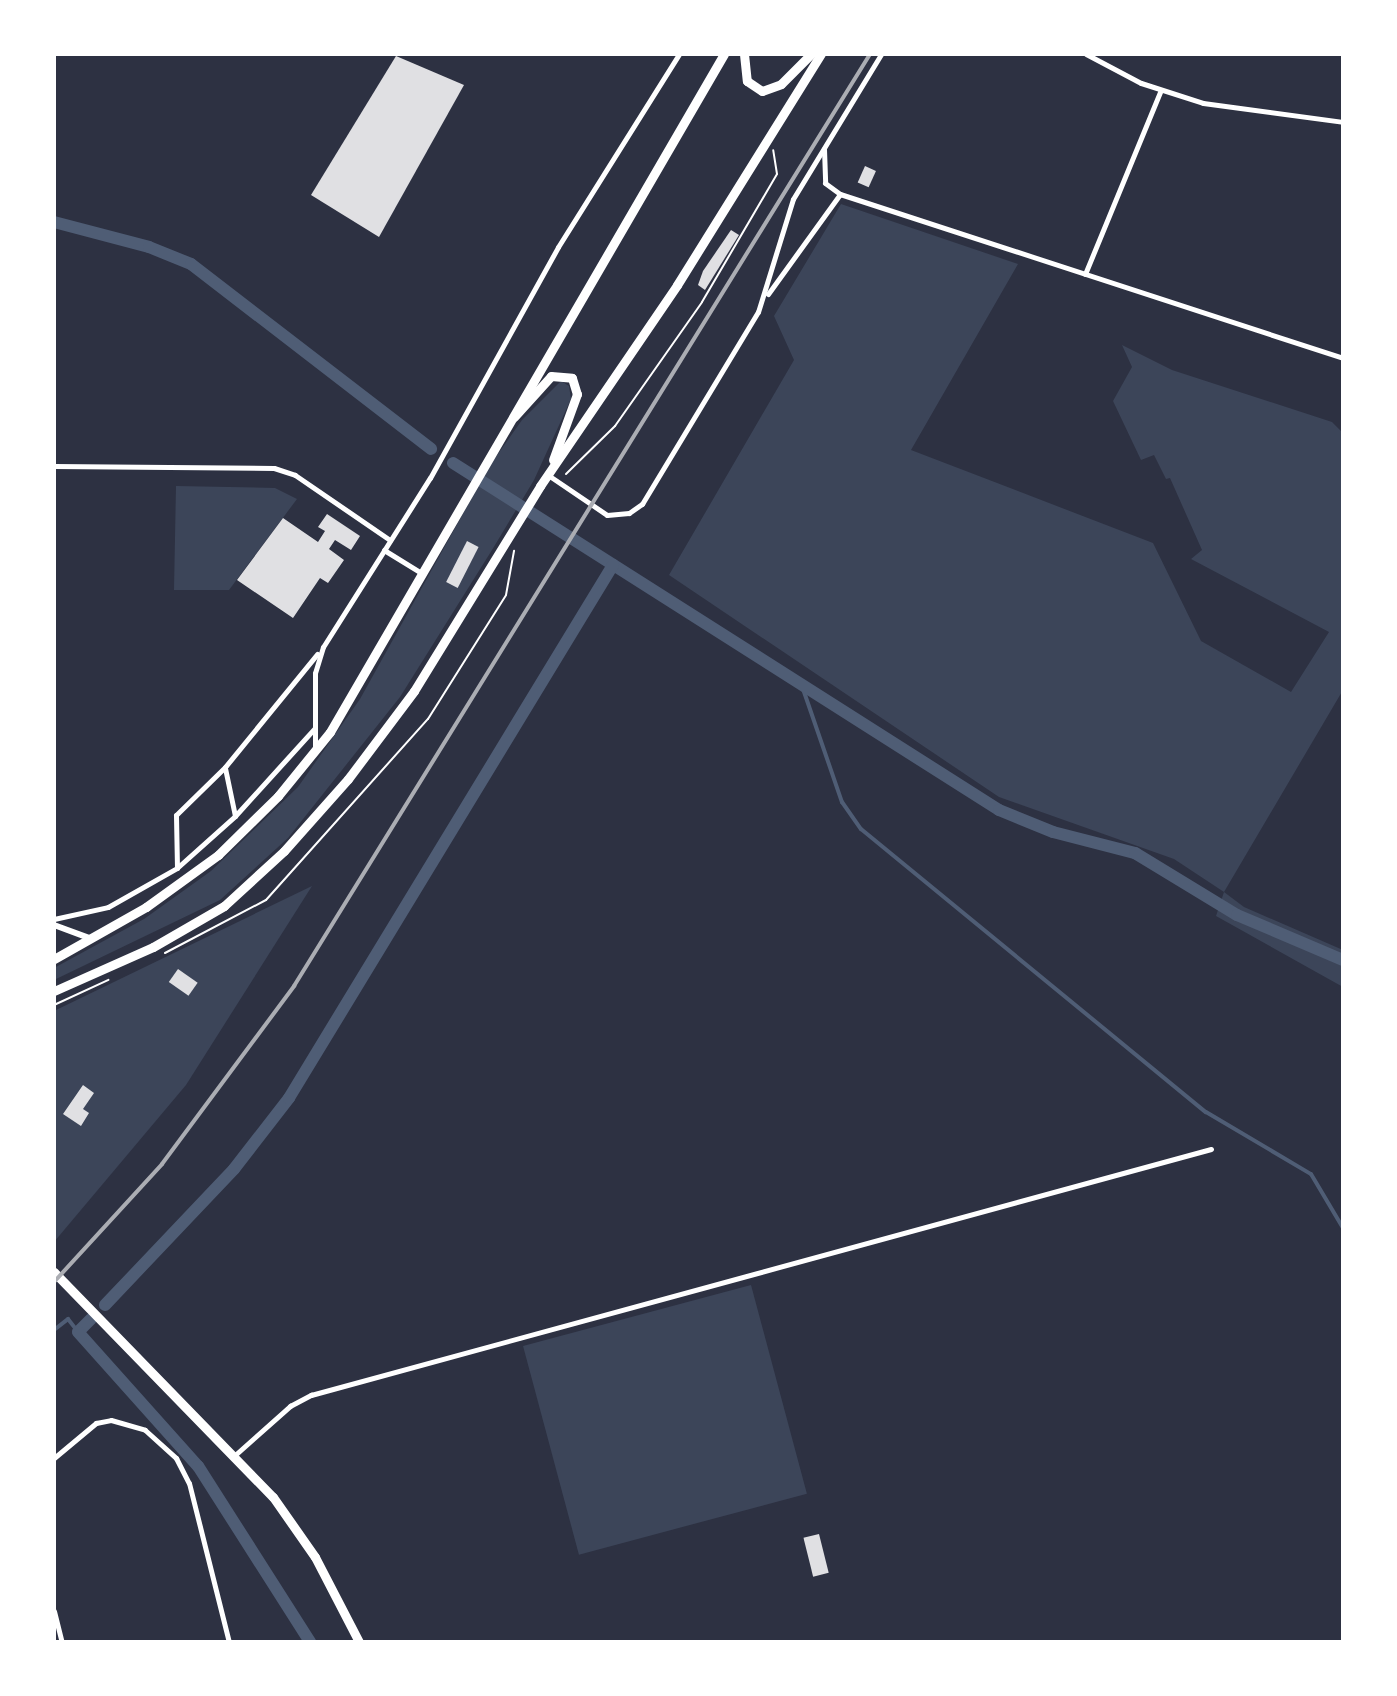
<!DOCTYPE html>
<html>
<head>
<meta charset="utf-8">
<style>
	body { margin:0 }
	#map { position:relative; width:1397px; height:1696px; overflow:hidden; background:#2d3142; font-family:"Alegreya Sans",sans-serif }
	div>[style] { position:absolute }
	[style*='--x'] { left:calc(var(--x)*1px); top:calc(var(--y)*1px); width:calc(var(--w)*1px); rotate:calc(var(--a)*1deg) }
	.green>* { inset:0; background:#3c4559; transform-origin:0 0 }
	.stream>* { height:4px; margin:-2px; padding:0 2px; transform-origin:2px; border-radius:2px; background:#4f5d75 }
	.canal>* { height:12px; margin:-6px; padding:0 6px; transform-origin:6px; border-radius:6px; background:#4f5d75 }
	.building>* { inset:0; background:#e0e0e3; transform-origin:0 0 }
	.path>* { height:2px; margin:-1px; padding:0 1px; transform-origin:1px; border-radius:1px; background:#fff }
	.minor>* { height:5px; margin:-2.5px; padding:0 2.5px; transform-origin:2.5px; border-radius:2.5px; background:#fff }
	.tertiary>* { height:6px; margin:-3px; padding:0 3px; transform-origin:3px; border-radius:3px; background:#fff }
	.trunk>* { height:9px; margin:-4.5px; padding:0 4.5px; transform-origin:4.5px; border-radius:4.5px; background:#fff }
	.rail>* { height:4px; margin:-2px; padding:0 2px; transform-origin:2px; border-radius:2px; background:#abadb3 }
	span { translate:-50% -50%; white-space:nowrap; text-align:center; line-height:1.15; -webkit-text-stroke:6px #fff; paint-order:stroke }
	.frame { position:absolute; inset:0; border:56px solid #fff; pointer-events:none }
</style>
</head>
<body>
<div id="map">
	<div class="green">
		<i style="clip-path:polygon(841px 204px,1018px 264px,911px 450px,1153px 543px,1201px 641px,1291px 692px,1329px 632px,1191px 559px,1202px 550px,1170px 478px,1166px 479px,1154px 455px,1141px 460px,1113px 401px,1132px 367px,1122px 345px,1172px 370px,1332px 422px,1343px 433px,1343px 690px,1224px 892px,1244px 907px,1343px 950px,1343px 987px,1216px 916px,1224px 892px,1174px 859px,999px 797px,669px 575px,794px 360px,774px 316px)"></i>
		<i style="clip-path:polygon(561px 381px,569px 386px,571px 399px,534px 480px,492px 550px,400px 697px,288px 838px,220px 900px,54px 980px,54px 968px,144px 919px,211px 871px,298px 787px,360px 699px,490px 465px,522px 420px)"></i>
		<i style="clip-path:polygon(176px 486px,275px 488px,297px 499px,229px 590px,174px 590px)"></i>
		<i style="clip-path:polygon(312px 886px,186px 1085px,54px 1242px,54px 1011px)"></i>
		<i style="left:751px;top:1285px;width:216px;height:236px;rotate:75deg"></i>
	</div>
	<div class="stream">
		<i style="--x:802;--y:686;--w:123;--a:71"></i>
		<i style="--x:842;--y:802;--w:33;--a:55"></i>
		<i style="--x:861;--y:829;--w:446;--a:39.4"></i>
		<i style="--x:1206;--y:1112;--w:122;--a:30.6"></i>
		<i style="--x:1311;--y:1174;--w:63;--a:59.3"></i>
		<i style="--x:54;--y:1330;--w:18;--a:-38"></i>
		<i style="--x:68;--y:1319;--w:16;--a:52"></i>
	</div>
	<div class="canal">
		<i style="--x:54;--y:222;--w:98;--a:14.7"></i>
		<i style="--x:149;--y:247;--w:45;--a:22"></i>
		<i style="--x:191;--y:264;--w:303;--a:37.6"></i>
		<i style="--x:453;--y:463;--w:647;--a:32.44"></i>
		<i style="--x:999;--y:810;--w:58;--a:22.2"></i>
		<i style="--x:1053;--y:832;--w:85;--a:14.4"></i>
		<i style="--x:1135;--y:853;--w:119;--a:31.3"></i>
		<i style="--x:1237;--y:915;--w:115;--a:23"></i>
		<i style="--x:105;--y:1305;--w:187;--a:-46.5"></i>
		<i style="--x:234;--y:1169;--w:90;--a:-52.2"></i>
		<i style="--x:289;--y:1098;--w:624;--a:-58.71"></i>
		<i style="--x:91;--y:1319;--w:18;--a:135"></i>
		<i style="--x:78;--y:1332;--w:180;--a:48.2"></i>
		<i style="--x:198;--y:1466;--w:209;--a:57.5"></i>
	</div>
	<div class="building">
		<i style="clip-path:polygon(396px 56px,464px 85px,379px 237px,311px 195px)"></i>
		<i style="left:865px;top:166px;width:12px;height:18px;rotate:24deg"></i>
		<i style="clip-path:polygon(731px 230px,739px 235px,705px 290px,698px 285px,703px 271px)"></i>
		<i style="clip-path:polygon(327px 514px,360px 536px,351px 550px,335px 540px,329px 549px,344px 560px,328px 583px,320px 578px,293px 618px,237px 580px,283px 518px,318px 542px,325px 531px,318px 527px)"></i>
		<i style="left:467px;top:541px;width:13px;height:46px;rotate:27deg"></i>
		<i style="left:178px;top:969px;width:24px;height:16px;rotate:35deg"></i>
		<i style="clip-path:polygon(83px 1085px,94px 1093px,83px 1109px,89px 1113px,81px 1126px,63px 1114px)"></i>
		<i style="left:819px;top:1534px;width:40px;height:16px;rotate:76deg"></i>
	</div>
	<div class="path">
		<i style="--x:566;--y:474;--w:69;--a:-44.4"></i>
		<i style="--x:615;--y:426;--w:151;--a:-54.9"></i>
		<i style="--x:702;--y:302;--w:148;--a:-59.6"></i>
		<i style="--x:777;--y:174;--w:24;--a:-99"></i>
		<i style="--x:165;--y:953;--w:114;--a:-27.7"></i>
		<i style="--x:266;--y:900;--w:243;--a:-48.2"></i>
		<i style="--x:428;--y:719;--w:146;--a:-57.8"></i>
		<i style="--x:506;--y:595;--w:45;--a:-79.7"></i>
		<i style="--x:54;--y:1005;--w:60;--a:-24.8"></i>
	</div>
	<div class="minor">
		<i style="--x:1086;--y:54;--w:62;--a:27.8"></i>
		<i style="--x:1141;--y:83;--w:65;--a:17.9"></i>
		<i style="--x:1203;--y:103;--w:141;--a:7.7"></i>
		<i style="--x:824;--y:149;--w:34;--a:88"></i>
		<i style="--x:825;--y:183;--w:19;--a:36"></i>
		<i style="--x:840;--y:194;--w:529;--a:18.06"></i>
		<i style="--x:1085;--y:274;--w:199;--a:-67.6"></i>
		<i style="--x:768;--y:294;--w:123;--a:-54.2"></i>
		<i style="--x:54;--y:466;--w:220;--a:0.5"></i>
		<i style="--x:274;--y:468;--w:22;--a:18"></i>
		<i style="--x:295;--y:475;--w:115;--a:34.4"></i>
		<i style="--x:548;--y:475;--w:71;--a:34.1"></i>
		<i style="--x:607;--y:515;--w:22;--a:-5"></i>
		<i style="--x:629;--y:513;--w:16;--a:-35"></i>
		<i style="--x:642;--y:504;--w:224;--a:-58.9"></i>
		<i style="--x:758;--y:312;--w:118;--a:-72.8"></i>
		<i style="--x:793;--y:199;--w:170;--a:-58.7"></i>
		<i style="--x:384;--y:550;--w:46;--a:31.6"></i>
		<i style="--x:315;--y:748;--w:75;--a:-90"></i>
		<i style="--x:315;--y:673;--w:27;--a:-73"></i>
		<i style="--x:323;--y:647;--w:200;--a:-57.7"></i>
		<i style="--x:430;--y:478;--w:264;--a:-61"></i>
		<i style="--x:558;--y:247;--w:228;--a:-57.9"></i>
		<i style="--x:225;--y:768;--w:49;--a:78.2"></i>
		<i style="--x:178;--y:867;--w:76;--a:-41.8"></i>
		<i style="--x:235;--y:816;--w:118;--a:-47.8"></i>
		<i style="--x:54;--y:919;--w:55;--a:-12.5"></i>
		<i style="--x:108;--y:907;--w:79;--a:-29.5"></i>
		<i style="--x:177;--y:868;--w:53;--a:-91.1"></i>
		<i style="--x:176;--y:815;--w:69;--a:-44.4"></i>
		<i style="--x:225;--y:767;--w:146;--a:-50.8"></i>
		<i style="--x:235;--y:1455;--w:74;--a:-41.7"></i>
		<i style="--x:290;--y:1406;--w:24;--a:-28"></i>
		<i style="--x:311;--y:1395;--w:933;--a:-15.29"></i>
		<i style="--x:54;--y:1458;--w:55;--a:-39.8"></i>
		<i style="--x:96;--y:1423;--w:15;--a:-11"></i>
		<i style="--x:111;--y:1420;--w:35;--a:16"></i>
		<i style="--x:145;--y:1430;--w:42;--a:42.1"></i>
		<i style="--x:176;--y:1458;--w:28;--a:63"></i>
		<i style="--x:189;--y:1483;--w:164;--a:75.9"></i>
		<i style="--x:54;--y:1611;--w:32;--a:76"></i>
	</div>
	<div class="tertiary">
		<i style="--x:54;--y:925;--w:40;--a:20.2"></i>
	</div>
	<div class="trunk">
		<i style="--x:744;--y:54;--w:27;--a:84"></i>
		<i style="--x:747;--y:81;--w:18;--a:34"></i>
		<i style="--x:762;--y:91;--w:20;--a:-20"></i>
		<i style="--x:781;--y:84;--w:42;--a:-45"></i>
		<i style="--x:514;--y:417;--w:55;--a:-47.9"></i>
		<i style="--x:551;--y:376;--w:21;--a:5"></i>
		<i style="--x:572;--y:378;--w:17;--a:73"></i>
		<i style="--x:577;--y:394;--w:70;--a:110"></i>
		<i style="--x:54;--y:959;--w:106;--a:-29.5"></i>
		<i style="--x:146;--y:907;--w:89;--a:-35.8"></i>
		<i style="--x:218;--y:855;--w:84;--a:-44.5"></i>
		<i style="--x:278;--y:796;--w:82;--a:-50.9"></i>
		<i style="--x:330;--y:732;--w:784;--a:-59.84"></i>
		<i style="--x:54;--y:991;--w:108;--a:-24"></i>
		<i style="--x:153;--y:947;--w:82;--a:-30"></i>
		<i style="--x:224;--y:906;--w:81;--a:-42.5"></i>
		<i style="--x:284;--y:851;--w:96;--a:-48.4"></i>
		<i style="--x:348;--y:779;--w:110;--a:-53.1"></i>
		<i style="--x:414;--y:691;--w:241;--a:-58.4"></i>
		<i style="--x:540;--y:486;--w:243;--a:-55.7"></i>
		<i style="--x:677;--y:285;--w:272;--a:-58.1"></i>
		<i style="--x:54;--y:1272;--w:314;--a:45.8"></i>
		<i style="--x:273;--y:1497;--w:73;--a:55"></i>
		<i style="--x:315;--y:1557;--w:96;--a:62.6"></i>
	</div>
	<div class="rail">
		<i style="--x:54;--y:1282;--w:160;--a:-47.5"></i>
		<i style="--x:162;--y:1164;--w:222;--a:-53.4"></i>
		<i style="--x:294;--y:986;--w:1096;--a:-58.28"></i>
	</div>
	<div class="frame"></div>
</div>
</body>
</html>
